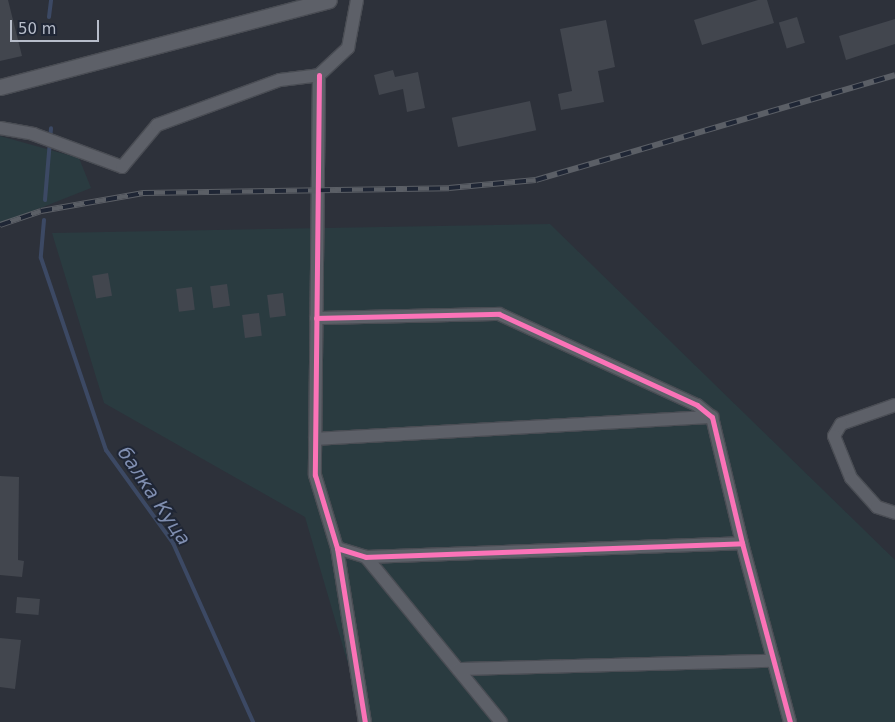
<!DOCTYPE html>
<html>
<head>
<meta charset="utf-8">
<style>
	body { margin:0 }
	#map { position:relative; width:895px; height:722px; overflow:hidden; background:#2d313a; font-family:"DejaVu Sans",sans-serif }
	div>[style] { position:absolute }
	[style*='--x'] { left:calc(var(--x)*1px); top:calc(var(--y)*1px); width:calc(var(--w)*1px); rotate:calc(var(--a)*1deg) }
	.green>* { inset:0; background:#2a3b40 }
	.stream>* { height:4px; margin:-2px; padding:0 2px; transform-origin:2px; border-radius:2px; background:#3c4964 }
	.building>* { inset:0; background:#42464e; transform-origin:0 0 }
	.roads { filter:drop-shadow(1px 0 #4a4d54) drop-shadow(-1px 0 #4a4d54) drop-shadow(0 1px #4a4d54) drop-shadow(0 -1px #4a4d54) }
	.minor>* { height:12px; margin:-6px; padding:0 6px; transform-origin:6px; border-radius:6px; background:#5d6068 }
	.tertiary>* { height:15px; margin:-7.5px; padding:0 7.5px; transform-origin:7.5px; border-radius:7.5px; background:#5d6068 }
	.rail>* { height:5.5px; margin-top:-2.75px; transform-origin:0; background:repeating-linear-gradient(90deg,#1f2635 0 11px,#5b5f66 0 22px); box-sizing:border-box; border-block:1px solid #5b5f66 }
	.cycleway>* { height:5px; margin:-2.5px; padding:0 2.5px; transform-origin:2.5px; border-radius:2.5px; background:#fb73b8 }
	span { translate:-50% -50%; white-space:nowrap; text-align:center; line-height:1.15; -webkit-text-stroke:4px #1f2635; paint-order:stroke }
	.water-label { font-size:19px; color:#808fb1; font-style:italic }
	.scale { position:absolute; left:10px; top:20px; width:89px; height:22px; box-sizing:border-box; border:2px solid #b7bdca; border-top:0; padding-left:6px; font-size:15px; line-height:18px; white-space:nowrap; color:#b7bdca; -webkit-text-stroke:4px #1f2635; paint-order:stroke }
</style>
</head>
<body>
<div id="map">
	<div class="green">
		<i style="clip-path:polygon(0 136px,79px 158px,91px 188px,0 224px)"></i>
		<i style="clip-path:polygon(550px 224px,895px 560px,895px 722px,365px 722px,305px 517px,104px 403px,52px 233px)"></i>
	</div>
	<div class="stream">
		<i style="--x:49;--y:17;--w:17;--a:-83"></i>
		<i style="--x:45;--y:200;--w:72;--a:-85.2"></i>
		<i style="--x:44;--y:220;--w:38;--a:95"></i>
		<i style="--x:41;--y:258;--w:203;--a:71.3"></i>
		<i style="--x:106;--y:450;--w:115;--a:54.2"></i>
		<i style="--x:173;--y:543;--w:196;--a:65.9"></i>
	</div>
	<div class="building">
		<i style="clip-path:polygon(0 0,8px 0,22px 56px,0 61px)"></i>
		<i style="clip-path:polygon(758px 0,767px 0,774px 23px,702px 45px,694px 20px)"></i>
		<i style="left:797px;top:17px;width:27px;height:19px;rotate:73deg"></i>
		<i style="clip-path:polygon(895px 19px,895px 44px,846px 60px,839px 36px)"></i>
		<i style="clip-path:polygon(606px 20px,615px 67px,598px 71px,604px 102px,561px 110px,558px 94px,572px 91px,560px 29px)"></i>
		<i style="clip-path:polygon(393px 70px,395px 77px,418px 72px,425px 108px,407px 112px,403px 89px,379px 95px,374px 75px)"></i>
		<i style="left:530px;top:101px;width:30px;height:80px;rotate:78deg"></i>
		<i style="left:108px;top:273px;width:23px;height:16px;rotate:80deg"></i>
		<i style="left:227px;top:284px;width:22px;height:17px;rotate:82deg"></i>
		<i style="left:192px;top:287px;width:23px;height:16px;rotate:83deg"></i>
		<i style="left:283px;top:293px;width:23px;height:16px;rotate:83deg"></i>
		<i style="left:259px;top:313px;width:23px;height:17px;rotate:83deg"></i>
		<i style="clip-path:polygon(0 476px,19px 477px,18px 560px,24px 561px,22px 577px,0 575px)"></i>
		<i style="left:17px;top:597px;width:23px;height:16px;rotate:5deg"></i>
		<i style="clip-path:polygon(0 638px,21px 640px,15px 689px,0 687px)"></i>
	</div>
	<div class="roads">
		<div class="minor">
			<i style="--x:319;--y:75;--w:400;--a:90.6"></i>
			<i style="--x:315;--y:475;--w:76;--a:73.2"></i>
			<i style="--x:337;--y:548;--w:176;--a:80.9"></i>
			<i style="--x:0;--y:128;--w:34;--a:10"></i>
			<i style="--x:33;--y:134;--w:95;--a:20.3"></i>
			<i style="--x:122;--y:167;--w:55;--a:-50.2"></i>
			<i style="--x:157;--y:125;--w:131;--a:-20.1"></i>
			<i style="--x:280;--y:80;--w:39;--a:-7"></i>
			<i style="--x:319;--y:75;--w:40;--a:-43"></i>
			<i style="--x:348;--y:48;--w:49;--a:-79.4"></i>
			<i style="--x:316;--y:318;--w:183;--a:-1.3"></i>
			<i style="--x:499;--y:314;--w:218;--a:24.7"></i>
			<i style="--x:697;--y:405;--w:19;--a:39"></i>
			<i style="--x:712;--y:417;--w:130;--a:76.6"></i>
			<i style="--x:895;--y:405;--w:57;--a:160.6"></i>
			<i style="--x:841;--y:424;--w:14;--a:120"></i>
			<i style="--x:834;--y:436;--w:45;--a:68"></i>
			<i style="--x:851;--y:478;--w:39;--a:48"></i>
			<i style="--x:877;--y:507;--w:19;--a:18"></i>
			<i style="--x:315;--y:439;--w:398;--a:-3.2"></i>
			<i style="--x:337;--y:548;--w:30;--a:17"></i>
			<i style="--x:366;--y:557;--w:376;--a:-2.1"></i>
			<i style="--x:742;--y:543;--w:185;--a:75"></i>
			<i style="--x:366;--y:557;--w:213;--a:50.7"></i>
			<i style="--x:458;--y:669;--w:316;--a:-1.5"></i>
		</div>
		<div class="tertiary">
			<i style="--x:0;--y:87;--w:340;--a:-14.8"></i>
		</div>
	</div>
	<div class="rail">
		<i style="--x:0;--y:225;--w:43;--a:-18.9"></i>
		<i style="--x:41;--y:211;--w:104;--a:-10"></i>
		<i style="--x:143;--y:193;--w:306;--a:-0.9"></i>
		<i style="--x:449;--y:188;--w:87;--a:-5.3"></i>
		<i style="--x:536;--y:180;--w:374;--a:-16.3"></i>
	</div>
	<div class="cycleway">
		<i style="--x:319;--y:75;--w:400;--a:90.6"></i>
		<i style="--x:315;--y:475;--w:76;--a:73.2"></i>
		<i style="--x:337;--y:548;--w:176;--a:80.9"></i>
		<i style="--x:316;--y:318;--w:183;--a:-1.3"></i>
		<i style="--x:499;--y:314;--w:218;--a:24.7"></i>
		<i style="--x:697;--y:405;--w:19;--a:39"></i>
		<i style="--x:712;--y:417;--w:130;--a:76.6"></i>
		<i style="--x:337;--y:548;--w:30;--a:17"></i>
		<i style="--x:366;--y:557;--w:376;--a:-2.1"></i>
		<i style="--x:742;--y:543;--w:185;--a:75"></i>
	</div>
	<div class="water-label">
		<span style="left:154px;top:496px;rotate:56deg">балка Куца</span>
	</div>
	<div class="scale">50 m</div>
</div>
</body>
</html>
